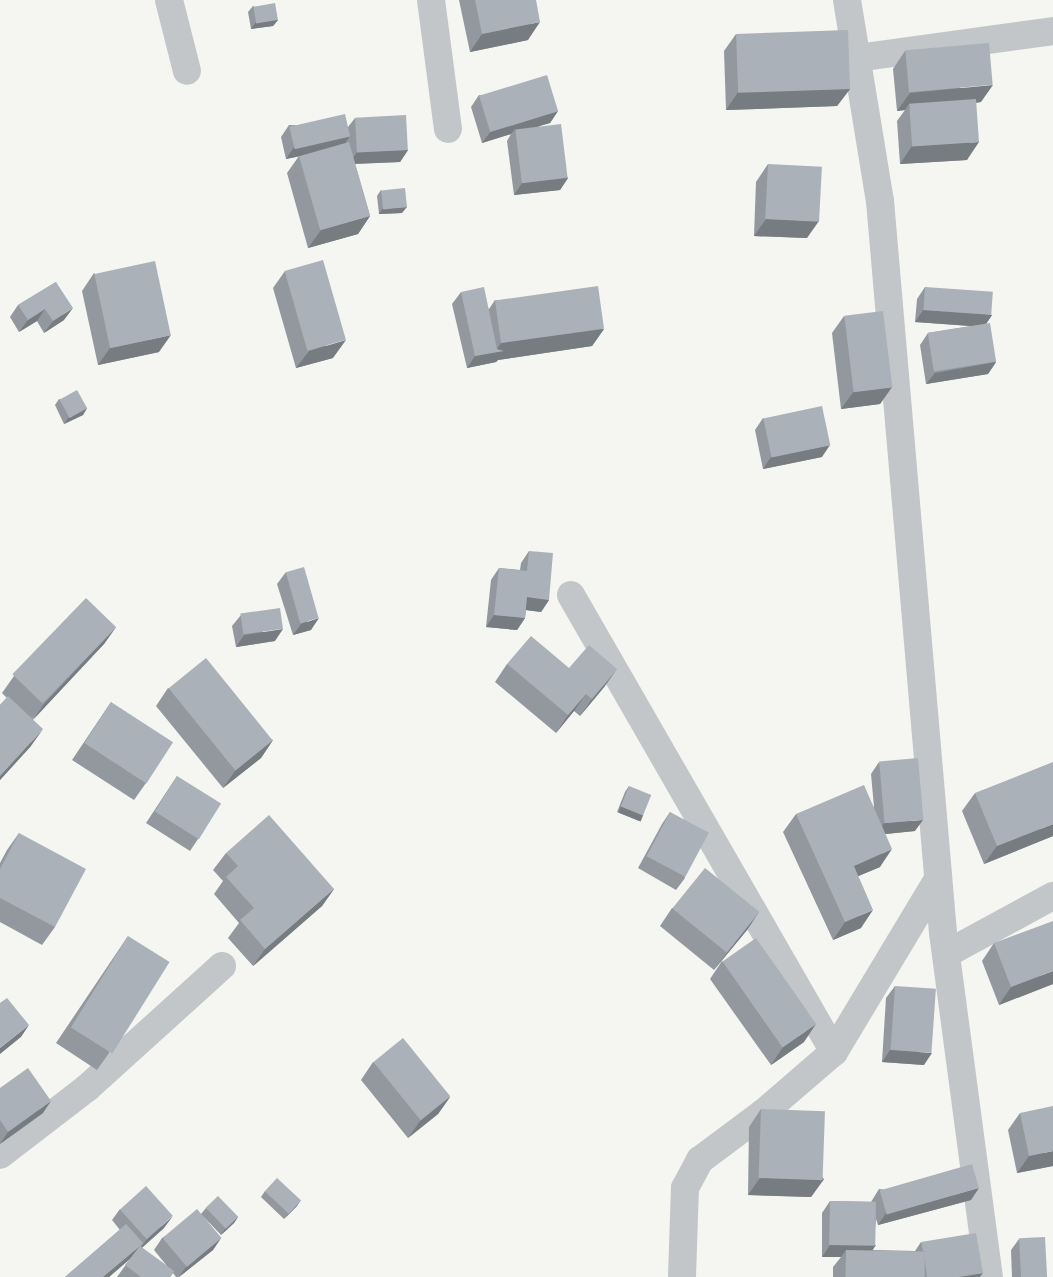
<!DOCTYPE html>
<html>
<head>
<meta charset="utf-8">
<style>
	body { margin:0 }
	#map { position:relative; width:1053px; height:1277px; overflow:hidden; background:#f5f5f1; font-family:"Golos Text",sans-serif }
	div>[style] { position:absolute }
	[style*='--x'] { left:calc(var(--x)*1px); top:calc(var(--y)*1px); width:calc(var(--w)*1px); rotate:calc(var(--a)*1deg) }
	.minor>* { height:28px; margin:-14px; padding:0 14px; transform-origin:14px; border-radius:14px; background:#c2c6c9 }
	.wall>* { inset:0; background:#92989e }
	.shaded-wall>* { inset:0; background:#777c81; transform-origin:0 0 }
	.building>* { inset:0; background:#aab1b8; transform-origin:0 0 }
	span { translate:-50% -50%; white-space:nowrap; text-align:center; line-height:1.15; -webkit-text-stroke:6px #fff; paint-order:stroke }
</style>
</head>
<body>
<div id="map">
	<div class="minor">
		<i style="--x:169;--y:0;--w:73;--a:75.8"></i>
		<i style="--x:431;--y:0;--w:130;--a:82.5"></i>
		<i style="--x:847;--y:0;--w:204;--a:80.7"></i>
		<i style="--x:880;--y:201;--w:735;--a:85.08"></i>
		<i style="--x:943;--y:933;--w:347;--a:82.4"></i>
		<i style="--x:857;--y:58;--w:198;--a:-7.8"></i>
		<i style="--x:571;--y:595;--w:527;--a:60.08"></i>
		<i style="--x:946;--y:954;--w:122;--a:-28.5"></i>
		<i style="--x:0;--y:1155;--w:110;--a:-37.6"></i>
		<i style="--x:87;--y:1088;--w:182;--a:-42.1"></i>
		<i style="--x:682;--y:1277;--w:89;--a:-88.1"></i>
		<i style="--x:685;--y:1188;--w:32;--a:-62"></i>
		<i style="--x:700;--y:1160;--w:79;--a:-36.7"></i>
		<i style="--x:763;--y:1113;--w:94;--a:-40.7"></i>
		<i style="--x:834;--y:1052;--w:202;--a:-59"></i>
	</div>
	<div class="wall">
		<i style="clip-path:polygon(459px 0,536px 0,528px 40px,470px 52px)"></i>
		<i style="clip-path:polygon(253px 6px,278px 20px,273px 26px,251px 29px,248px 12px)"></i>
		<i style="clip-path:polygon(736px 34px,850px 89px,837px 106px,726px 110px,724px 51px)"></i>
		<i style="clip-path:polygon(905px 51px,981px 102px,976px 103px,967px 160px,900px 164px,897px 121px,905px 110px,897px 111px,893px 69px)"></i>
		<i style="clip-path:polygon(479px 95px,558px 111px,550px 123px,539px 126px,568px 178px,560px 190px,514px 195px,507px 141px,511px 134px,482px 143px,471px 107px)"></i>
		<i style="clip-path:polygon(355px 118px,408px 150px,400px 162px,355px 164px,370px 216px,358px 234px,308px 248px,287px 173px,299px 156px,286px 159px,281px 137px,289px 125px,348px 127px)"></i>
		<i style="clip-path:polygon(768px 164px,807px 238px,754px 236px,756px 182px)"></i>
		<i style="clip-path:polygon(381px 190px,402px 213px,379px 214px,377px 196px)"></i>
		<i style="clip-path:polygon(285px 271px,333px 358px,296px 368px,273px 288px)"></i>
		<i style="clip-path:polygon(94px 273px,159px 352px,98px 365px,82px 291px)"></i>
		<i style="clip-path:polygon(56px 282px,64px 320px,44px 333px,37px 321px,19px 332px,10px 317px,18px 305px)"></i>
		<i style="clip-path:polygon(925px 287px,992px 315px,986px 324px,996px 362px,988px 374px,926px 384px,920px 345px,928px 333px,972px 326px,915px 322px,917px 299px)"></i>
		<i style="clip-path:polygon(461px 292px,489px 309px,495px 300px,604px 329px,592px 346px,498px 360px,496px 362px,467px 368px,452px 304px)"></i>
		<i style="clip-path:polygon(844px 316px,892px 387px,880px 404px,841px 409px,832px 333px)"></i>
		<i style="clip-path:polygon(59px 399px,87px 408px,83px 415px,64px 424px,55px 405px)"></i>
		<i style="clip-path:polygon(763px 418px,822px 457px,763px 469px,755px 430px)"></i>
		<i style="clip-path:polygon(529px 551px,549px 600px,541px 612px,526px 610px,525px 618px,517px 630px,486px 627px,491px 580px,499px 568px,520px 570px,521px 563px)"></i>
		<i style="clip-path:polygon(286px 572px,311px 630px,293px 635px,277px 584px)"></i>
		<i style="clip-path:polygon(241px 615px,275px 641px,236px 647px,232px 626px)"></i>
		<i style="clip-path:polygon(116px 627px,104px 644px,33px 719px,31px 746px,0 780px,0 705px,7px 698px,2px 693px,14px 676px)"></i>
		<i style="clip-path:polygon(507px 664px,569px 668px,605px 686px,580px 716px,574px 711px,556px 733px,495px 682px)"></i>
		<i style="clip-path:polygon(168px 688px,273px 740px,261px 758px,223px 788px,156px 706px)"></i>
		<i style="clip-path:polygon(111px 702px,146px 783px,134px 800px,72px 760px)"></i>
		<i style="clip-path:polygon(879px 762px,915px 831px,885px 834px,880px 867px,858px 876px,861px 928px,833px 940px,783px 832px,796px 814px,874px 807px,871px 774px)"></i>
		<i style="clip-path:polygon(177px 776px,198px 839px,190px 851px,146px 823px)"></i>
		<i style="clip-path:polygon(629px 786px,639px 821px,617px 812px,625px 792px)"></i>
		<i style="clip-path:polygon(975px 793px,1053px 836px,984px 864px,962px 811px)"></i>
		<i style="clip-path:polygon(670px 812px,685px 878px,676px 890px,638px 868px,662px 824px)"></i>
		<i style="clip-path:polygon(19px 833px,55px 927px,42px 945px,0 922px,0 863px,7px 850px)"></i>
		<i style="clip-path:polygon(226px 853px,334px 889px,322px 906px,253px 966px,228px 938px,239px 923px,214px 894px,223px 881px,213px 870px)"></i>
		<i style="clip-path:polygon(672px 908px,759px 912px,747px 930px,714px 970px,660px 926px)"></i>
		<i style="clip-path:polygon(128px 936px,109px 1053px,97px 1070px,56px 1043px)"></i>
		<i style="clip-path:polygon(994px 943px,1053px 984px,999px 1005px,982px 961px)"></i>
		<i style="clip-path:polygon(722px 961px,804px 1042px,771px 1065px,710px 979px)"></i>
		<i style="clip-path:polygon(895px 986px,924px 1065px,882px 1062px,886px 998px)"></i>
		<i style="clip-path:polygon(373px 1062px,450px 1097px,438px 1114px,408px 1138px,361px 1080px)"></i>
		<i style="clip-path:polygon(0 1088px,43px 1113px,0 1144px)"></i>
		<i style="clip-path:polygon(761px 1109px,824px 1179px,811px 1197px,748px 1195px,749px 1127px)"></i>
		<i style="clip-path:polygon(1020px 1113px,1053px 1166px,1017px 1173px,1008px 1130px)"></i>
		<i style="clip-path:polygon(879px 1189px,971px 1200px,878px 1225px,876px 1219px,873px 1250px,915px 1251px,921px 1242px,980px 1277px,833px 1277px,833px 1267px,841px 1257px,822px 1257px,822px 1213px,830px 1201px,871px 1202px)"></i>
		<i style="clip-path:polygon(265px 1191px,297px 1206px,284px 1219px,261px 1197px)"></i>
		<i style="clip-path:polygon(206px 1208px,238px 1217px,234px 1223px,221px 1235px,202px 1215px,221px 1238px,213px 1250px,179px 1277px,176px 1277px,173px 1273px,170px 1277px,117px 1277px,130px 1259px,109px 1277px,65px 1277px,120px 1230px,112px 1220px,120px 1209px,164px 1228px,142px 1248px,167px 1266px,154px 1250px,162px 1238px,201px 1214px)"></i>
		<i style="clip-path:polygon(1019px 1239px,1047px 1277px,1012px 1277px,1011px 1250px)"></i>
	</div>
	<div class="shaded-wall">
		<i style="clip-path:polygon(278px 20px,273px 26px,251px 29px,255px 23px)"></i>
		<i style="clip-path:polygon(540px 22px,528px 40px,470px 52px,482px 34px)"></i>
		<i style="clip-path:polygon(993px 85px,981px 102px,909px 109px,909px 104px,905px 110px,897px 111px,910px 93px)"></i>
		<i style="clip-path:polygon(850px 89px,837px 106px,726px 110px,738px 92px)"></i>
		<i style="clip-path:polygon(558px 111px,550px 123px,516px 133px,515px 129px,511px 134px,482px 143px,491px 131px)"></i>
		<i style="clip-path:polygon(350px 136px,342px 148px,286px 159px,294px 147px)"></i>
		<i style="clip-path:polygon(979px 142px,967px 160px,900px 164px,912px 146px)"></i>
		<i style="clip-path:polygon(408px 150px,400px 162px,349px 164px,357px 152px)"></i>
		<i style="clip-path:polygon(568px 178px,560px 190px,514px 195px,522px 183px)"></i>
		<i style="clip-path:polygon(407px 207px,402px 213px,379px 214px,383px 208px)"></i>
		<i style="clip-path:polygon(370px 216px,358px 234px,308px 248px,321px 230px)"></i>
		<i style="clip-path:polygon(766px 219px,819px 221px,807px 238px,754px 236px)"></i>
		<i style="clip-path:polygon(73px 308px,64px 320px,44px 333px,53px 321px)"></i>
		<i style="clip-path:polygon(45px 309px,37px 321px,19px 332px,28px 320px)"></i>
		<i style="clip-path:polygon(923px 310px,992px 315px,984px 327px,915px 322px)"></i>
		<i style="clip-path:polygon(604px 329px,592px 346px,498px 360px,496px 362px,467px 368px,475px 356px,495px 352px,501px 343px)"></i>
		<i style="clip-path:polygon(171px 335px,159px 352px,98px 365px,110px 348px)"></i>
		<i style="clip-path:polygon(346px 340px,333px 358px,296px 368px,309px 351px)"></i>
		<i style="clip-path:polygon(996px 362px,988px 374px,926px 384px,935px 373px)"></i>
		<i style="clip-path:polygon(892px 387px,880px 404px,841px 409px,854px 391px)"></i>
		<i style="clip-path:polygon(87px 408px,83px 415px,64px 424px,68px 418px)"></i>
		<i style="clip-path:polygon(830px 445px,822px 457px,763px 469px,771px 457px)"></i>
		<i style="clip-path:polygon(527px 597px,549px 600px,541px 612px,518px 609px)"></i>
		<i style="clip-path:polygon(494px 615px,525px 618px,517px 630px,486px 627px)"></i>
		<i style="clip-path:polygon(319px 618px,311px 630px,293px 635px,301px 624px)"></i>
		<i style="clip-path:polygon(116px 627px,104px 644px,32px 721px,44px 704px)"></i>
		<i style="clip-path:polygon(283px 629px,275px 641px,236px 647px,244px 635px)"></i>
		<i style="clip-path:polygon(617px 669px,605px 686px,580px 716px,592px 699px)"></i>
		<i style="clip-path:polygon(586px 694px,574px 711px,556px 733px,568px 715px)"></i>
		<i style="clip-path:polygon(43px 729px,31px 746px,0 780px,0 776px)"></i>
		<i style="clip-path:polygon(273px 740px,261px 758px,223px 788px,235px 771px)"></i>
		<i style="left:621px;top:806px;width:24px;height:7px;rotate:22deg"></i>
		<i style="clip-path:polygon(923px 820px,915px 831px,876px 835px,884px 823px)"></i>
		<i style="clip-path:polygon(1053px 824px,1053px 836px,984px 864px,997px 846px)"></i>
		<i style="clip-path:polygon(892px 849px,880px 867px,842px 883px,854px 866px)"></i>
		<i style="clip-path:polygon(334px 889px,322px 906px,253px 966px,265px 949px)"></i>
		<i style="clip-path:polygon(873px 910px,861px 928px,833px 940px,845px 922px)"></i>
		<i style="clip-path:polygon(759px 912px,747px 930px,714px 970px,727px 953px)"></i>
		<i style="clip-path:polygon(1053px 971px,1053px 984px,999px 1005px,1011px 987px)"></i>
		<i style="clip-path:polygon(816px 1024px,804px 1042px,771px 1065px,783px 1047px)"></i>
		<i style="clip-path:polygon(29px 1025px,21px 1037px,0 1054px,0 1048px)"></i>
		<i style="clip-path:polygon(890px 1050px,932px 1053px,924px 1065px,882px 1062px)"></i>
		<i style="clip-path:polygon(450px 1097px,438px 1114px,408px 1138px,420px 1121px)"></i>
		<i style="clip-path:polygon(51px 1101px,43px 1113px,0 1144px,8px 1132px)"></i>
		<i style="clip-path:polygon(1053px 1151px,1053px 1166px,1017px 1173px,1029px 1156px)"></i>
		<i style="clip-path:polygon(760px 1178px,824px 1179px,811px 1197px,748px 1195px)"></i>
		<i style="clip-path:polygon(979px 1188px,971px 1200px,878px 1225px,886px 1213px)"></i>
		<i style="clip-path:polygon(301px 1200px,297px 1206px,284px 1219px,289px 1213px)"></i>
		<i style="clip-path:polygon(173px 1216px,164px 1228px,139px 1250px,147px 1239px)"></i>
		<i style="clip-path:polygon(238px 1217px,234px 1223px,221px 1235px,225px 1229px)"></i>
		<i style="clip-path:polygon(221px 1238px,213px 1250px,179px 1277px,186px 1267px)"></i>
		<i style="clip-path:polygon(830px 1245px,876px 1245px,868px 1257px,846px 1250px,841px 1257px,822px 1257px)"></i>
		<i style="clip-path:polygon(140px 1246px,131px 1258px,109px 1277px,103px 1277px)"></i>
		<i style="clip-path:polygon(983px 1273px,980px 1277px,959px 1277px)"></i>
	</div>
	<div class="building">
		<i style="clip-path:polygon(475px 0,536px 0,540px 22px,482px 34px)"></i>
		<i style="left:275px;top:3px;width:17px;height:22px;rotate:80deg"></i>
		<i style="left:848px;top:30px;width:59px;height:112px;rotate:88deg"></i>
		<i style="left:989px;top:43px;width:42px;height:84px;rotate:85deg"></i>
		<i style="left:547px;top:75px;width:38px;height:71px;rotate:73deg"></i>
		<i style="left:976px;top:99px;width:43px;height:67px;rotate:86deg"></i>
		<i style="left:345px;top:114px;width:23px;height:57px;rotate:77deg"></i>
		<i style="left:406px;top:115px;width:35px;height:51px;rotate:87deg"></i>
		<i style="left:561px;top:124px;width:54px;height:46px;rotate:83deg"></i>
		<i style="left:349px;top:142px;width:77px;height:52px;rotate:74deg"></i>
		<i style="left:768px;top:164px;width:54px;height:55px;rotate:3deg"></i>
		<i style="left:405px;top:188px;width:19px;height:24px;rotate:84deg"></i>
		<i style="left:323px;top:260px;width:83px;height:40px;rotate:74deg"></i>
		<i style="left:155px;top:261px;width:76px;height:62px;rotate:78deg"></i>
		<i style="clip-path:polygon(56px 282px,73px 308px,53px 321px,45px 309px,28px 320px,18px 305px)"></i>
		<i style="left:598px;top:286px;width:43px;height:104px;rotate:82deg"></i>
		<i style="clip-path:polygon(484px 287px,497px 349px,504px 351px,475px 356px,461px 292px)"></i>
		<i style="left:925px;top:287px;width:68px;height:23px;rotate:4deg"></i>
		<i style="left:883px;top:311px;width:77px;height:39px;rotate:83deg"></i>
		<i style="left:990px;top:323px;width:39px;height:63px;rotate:81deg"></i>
		<i style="left:77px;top:390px;width:21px;height:20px;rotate:61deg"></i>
		<i style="left:822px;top:406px;width:40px;height:60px;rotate:78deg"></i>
		<i style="clip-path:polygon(529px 551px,553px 553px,549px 600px,527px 597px,525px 618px,494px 615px,499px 568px,527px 571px)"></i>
		<i style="left:304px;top:567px;width:53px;height:19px;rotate:74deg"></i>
		<i style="left:86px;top:598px;width:42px;height:106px;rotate:44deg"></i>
		<i style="left:280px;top:608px;width:21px;height:40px;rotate:82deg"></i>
		<i style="clip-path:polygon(531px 636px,569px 668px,589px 645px,617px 669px,592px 699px,586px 694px,568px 715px,507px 664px)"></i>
		<i style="left:206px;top:658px;width:106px;height:48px;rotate:51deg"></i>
		<i style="clip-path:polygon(8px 696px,43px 729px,0 776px,0 705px)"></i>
		<i style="left:111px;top:702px;width:74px;height:49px;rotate:33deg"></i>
		<i style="left:918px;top:758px;width:62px;height:39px;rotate:85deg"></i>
		<i style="clip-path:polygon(1053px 762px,1053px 824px,997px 846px,975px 793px)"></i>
		<i style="left:177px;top:776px;width:52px;height:42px;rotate:32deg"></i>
		<i style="clip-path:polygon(864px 785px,892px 849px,854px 866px,873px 910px,845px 922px,796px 814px)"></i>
		<i style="left:629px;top:786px;width:24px;height:22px;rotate:22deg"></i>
		<i style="left:670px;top:812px;width:44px;height:50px;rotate:28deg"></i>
		<i style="clip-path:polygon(269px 815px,334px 889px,265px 949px,240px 920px,254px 908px,226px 877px,238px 866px,226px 853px)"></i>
		<i style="clip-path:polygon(19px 833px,86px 869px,55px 927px,0 898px,0 869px)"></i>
		<i style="left:705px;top:868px;width:70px;height:52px;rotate:39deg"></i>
		<i style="clip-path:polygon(1053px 921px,1053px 971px,1011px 987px,994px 943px)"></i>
		<i style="left:128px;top:936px;width:49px;height:108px;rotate:32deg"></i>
		<i style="left:756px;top:938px;width:105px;height:41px;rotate:55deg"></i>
		<i style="left:895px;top:986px;width:41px;height:64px;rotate:4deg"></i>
		<i style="clip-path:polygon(7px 998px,29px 1025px,0 1048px,0 1003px)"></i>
		<i style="left:403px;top:1038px;width:75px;height:38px;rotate:51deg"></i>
		<i style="clip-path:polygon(28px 1068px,51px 1101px,8px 1132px,0 1120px,0 1088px)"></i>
		<i style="clip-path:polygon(1053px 1106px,1053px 1151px,1029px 1156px,1020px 1113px)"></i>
		<i style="left:761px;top:1109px;width:64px;height:69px;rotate:2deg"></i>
		<i style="left:972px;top:1164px;width:25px;height:96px;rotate:74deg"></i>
		<i style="left:277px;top:1178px;width:33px;height:18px;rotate:43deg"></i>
		<i style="left:146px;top:1186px;width:40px;height:35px;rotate:48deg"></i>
		<i style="left:218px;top:1196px;width:29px;height:17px;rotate:46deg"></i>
		<i style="left:830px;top:1201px;width:46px;height:44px;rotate:1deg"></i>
		<i style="left:197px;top:1209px;width:38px;height:45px;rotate:50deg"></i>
		<i style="clip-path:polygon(126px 1224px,143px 1243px,140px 1246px,174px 1271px,170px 1277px,141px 1277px,125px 1265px,140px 1246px,103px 1277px,65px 1277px)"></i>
		<i style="clip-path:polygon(976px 1233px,983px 1273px,959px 1277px,927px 1277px,925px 1261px,925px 1251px,923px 1251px,921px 1242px)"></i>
		<i style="left:1045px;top:1237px;width:40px;height:26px;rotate:87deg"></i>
		<i style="left:846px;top:1250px;width:79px;height:27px;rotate:1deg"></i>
	</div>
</div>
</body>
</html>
